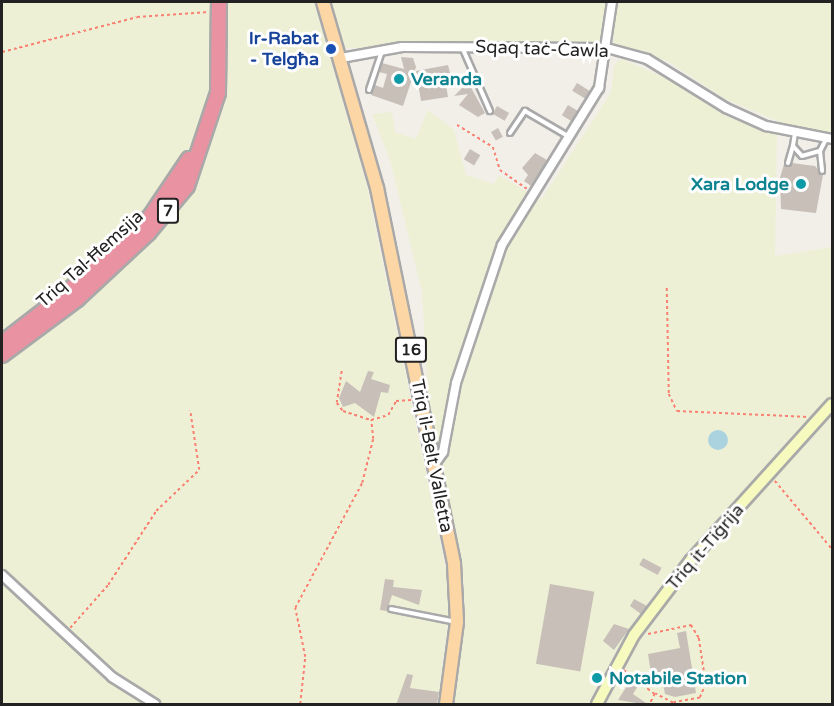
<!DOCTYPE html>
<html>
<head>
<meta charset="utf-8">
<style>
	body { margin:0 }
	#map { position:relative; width:834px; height:706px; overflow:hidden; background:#f2efe9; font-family:"Varela Round",sans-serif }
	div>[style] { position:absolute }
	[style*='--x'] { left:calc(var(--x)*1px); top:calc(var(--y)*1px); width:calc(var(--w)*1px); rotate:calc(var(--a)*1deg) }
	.farmland>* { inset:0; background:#eef0d5 }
	.water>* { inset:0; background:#aad3df }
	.round { border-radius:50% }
	.building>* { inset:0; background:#c7bfb8; transform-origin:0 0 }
	.path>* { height:1.5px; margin-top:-0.75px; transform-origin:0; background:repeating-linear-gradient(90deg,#fa8072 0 3px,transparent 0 6px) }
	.roads { filter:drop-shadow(2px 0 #a9a9a9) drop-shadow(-2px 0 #a9a9a9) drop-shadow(0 2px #a9a9a9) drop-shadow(0 -2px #a9a9a9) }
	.lane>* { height:4px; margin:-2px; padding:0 2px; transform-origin:2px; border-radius:2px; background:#fff }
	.street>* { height:8px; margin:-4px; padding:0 4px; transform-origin:4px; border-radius:4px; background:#fff }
	.secondary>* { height:10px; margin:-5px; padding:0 5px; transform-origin:5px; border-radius:5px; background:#f7fabf }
	.primary>* { height:12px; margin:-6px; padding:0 6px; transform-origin:6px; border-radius:6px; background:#fcd6a4 }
	.highway>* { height:14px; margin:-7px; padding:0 7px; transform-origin:7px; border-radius:7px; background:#e892a2 }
	.dots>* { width:16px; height:16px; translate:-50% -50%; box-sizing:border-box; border:3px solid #fff; border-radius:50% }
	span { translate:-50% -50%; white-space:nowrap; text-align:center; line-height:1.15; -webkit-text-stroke:6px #fff; paint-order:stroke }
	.shield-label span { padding:2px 4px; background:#fff; border:2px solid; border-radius:4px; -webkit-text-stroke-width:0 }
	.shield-label { font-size:16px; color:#222; font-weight:700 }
	.transit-label { font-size:18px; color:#164399; font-weight:700 }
	.right { translate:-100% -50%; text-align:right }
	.street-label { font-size:18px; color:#222 }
	.culture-label { font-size:18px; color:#0d838f; font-weight:700 }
	.left { translate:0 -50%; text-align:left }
	.frame { position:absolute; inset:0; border:3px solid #222; pointer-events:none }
</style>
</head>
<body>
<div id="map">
	<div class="farmland">
		<i style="clip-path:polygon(2px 2px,314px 2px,366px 182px,447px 575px,449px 615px,437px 704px,2px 704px)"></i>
		<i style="clip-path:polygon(330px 2px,608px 2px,601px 42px,345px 48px)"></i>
		<i style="clip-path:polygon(617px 2px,832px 2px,832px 134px,785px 124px,725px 99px,669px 62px,613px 44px)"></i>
		<i style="clip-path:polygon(622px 59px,684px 86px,731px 118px,777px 135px,775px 256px,832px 247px,832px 704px,453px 704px,464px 585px,428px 399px,422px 292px,390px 160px,372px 114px,392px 112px,395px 132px,416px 139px,428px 110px,454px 130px,466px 175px,494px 184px,499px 175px,541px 200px,611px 92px,614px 64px)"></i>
	</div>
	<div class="water">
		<i class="round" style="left:708px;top:430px;width:20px;height:20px"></i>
	</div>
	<div class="building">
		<i style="clip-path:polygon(401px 57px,413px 58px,416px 67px,403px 106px,371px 95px,375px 85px,383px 88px,387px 74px,379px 72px,382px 63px,404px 69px)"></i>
		<i style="clip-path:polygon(448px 65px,450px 73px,444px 74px,448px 97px,421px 101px,416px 71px)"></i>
		<i style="clip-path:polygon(468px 82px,485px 113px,478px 117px,459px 105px,468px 94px,454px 96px)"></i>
		<i style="left:577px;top:83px;width:15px;height:9px;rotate:32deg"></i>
		<i style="left:568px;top:105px;width:12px;height:12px;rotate:31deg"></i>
		<i style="left:497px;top:106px;width:14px;height:9px;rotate:30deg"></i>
		<i style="left:498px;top:128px;width:10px;height:8px;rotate:61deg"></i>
		<i style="left:470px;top:149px;width:12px;height:12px;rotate:31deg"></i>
		<i style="clip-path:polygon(535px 153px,547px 160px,531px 186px,524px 181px,528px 175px,522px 168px)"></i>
		<i style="clip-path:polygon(792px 163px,815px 166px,823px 175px,816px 213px,781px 209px,780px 178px,784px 164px)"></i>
		<i style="clip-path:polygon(368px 371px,374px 372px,371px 379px,390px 385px,388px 393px,381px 392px,374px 417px,355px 403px,343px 407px,339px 398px,346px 381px,360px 392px)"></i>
		<i style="left:643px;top:558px;width:21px;height:8px;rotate:28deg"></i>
		<i style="clip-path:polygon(385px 579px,394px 580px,393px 587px,422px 590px,419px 605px,392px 595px,387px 611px,380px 610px)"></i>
		<i style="left:550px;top:584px;width:45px;height:81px;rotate:10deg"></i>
		<i style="clip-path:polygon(634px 599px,647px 606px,641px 614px,630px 606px)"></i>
		<i style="clip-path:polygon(614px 624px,629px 629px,614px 650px,603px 641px)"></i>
		<i style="clip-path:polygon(686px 631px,696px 693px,675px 697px,665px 694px,663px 684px,653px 686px,648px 654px,680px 648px,677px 633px)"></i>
		<i style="left:596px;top:670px;width:9px;height:13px;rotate:27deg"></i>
		<i style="clip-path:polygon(407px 674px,413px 675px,410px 688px,439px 692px,437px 705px,396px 705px)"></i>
		<i style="clip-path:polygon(630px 681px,638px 686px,633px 694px,649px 705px,618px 700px)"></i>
	</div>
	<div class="path">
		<i style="--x:2;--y:52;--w:139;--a:-14.5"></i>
		<i style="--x:137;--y:17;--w:72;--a:-4"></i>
		<i style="--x:457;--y:125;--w:42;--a:31.4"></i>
		<i style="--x:493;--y:147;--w:24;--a:73"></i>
		<i style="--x:500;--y:170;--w:33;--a:35"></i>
		<i style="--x:667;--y:288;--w:106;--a:88.9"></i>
		<i style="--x:669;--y:394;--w:19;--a:65"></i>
		<i style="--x:677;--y:411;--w:131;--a:2.6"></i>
		<i style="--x:342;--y:371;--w:32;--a:99"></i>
		<i style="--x:337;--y:403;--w:10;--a:53"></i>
		<i style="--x:343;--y:411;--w:29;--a:18"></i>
		<i style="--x:371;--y:420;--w:18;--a:-16"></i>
		<i style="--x:388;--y:415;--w:16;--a:-60"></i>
		<i style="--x:396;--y:401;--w:15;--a:-4"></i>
		<i style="--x:775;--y:481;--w:89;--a:50"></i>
		<i style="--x:70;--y:628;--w:57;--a:-48.5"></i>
		<i style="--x:108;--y:585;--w:88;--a:-57"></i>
		<i style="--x:156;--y:511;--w:59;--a:-43.6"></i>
		<i style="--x:199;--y:470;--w:60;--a:-98.7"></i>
		<i style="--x:648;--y:634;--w:44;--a:-11.8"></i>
		<i style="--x:691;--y:625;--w:15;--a:58"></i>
		<i style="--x:699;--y:638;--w:47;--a:81.3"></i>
		<i style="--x:706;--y:684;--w:15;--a:113"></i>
		<i style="--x:700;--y:698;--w:27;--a:170"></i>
		<i style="--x:673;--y:703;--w:20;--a:-153"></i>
		<i style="--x:624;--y:670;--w:39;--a:38"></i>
		<i style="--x:655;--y:694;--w:11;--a:117"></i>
		<i style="--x:300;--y:704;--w:47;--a:-83.9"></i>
		<i style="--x:305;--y:657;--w:50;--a:-101.5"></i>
		<i style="--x:295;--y:608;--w:142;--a:-61.8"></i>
		<i style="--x:362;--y:483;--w:45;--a:-76"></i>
		<i style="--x:373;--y:439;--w:19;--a:-96"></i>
	</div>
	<div class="roads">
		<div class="lane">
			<i style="--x:462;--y:47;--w:70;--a:66.4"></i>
			<i style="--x:369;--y:90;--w:41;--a:-71.6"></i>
			<i style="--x:510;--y:133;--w:27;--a:-56"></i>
			<i style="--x:525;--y:111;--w:50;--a:30.2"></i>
			<i style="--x:795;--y:133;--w:13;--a:99"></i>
			<i style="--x:793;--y:146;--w:13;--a:48"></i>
			<i style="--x:802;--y:156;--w:19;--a:-16"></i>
			<i style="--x:820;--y:151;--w:13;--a:-63"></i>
			<i style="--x:820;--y:151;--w:20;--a:84"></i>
			<i style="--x:788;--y:163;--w:18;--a:-74"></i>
			<i style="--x:391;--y:609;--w:66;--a:11.3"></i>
		</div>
		<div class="street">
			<i style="--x:341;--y:58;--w:62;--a:-10.2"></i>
			<i style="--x:402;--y:47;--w:205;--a:0.3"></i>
			<i style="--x:607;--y:48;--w:41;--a:15.4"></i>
			<i style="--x:647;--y:59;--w:93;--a:31.8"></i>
			<i style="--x:726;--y:108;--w:44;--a:24.2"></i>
			<i style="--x:766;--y:126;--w:67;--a:11.1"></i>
			<i style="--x:434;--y:465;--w:16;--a:-55"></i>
			<i style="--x:443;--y:452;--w:70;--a:-79.3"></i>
			<i style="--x:456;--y:383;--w:145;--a:-71.6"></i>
			<i style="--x:502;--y:245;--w:185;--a:-58.3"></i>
			<i style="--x:599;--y:88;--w:87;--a:-81.4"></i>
			<i style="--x:2;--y:575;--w:150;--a:42.8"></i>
			<i style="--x:112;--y:677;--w:51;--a:32.1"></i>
		</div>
		<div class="secondary">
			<i style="--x:597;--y:704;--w:78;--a:-61.8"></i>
			<i style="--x:634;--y:635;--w:94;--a:-52.8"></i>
			<i style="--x:691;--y:560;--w:210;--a:-47.9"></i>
		</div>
		<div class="primary">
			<i style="--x:323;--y:2;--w:194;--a:73.8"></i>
			<i style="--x:377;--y:188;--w:384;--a:78.4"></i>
			<i style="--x:454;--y:564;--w:58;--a:87"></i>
			<i style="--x:457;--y:622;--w:83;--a:97.6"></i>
		</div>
		<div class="highway">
			<i style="--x:2;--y:343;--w:78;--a:-37.7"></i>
			<i style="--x:64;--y:295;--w:116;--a:-42.2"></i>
			<i style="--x:150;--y:217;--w:70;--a:-56.1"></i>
			<i style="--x:2;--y:355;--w:94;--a:-36.7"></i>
			<i style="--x:77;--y:299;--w:97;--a:-42.9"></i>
			<i style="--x:148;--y:233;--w:61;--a:-50.3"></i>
			<i style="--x:187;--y:186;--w:98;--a:-71.6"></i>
			<i style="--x:218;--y:93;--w:91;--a:-89.4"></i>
		</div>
	</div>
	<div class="dots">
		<i style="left:331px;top:49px;background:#1a4fb4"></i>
		<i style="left:399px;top:79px;background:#0f9aa8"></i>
		<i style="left:801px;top:184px;background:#0f9aa8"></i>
		<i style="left:597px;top:678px;background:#0f9aa8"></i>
	</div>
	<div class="shield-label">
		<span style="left:168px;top:211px">7</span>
		<span style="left:411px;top:350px">16</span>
	</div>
	<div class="transit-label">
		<span class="right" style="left:319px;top:49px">Ir-Rabat<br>- Telgħa</span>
	</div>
	<div class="street-label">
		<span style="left:542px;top:49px;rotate:2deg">Sqaq taċ-Ċawla</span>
		<span style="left:90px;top:259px;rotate:-42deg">Triq Tal-Ħemsija</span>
		<span style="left:432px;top:456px;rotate:79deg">Triq il-Belt Valletta</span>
		<span style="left:705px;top:547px;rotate:-49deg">Triq it-Tiġrija</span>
	</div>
	<div class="culture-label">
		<span class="left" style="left:411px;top:79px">Veranda</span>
		<span class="right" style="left:789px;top:184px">Xara Lodge</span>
		<span class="left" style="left:609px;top:678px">Notabile Station</span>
	</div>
	<div class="frame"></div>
</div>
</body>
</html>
